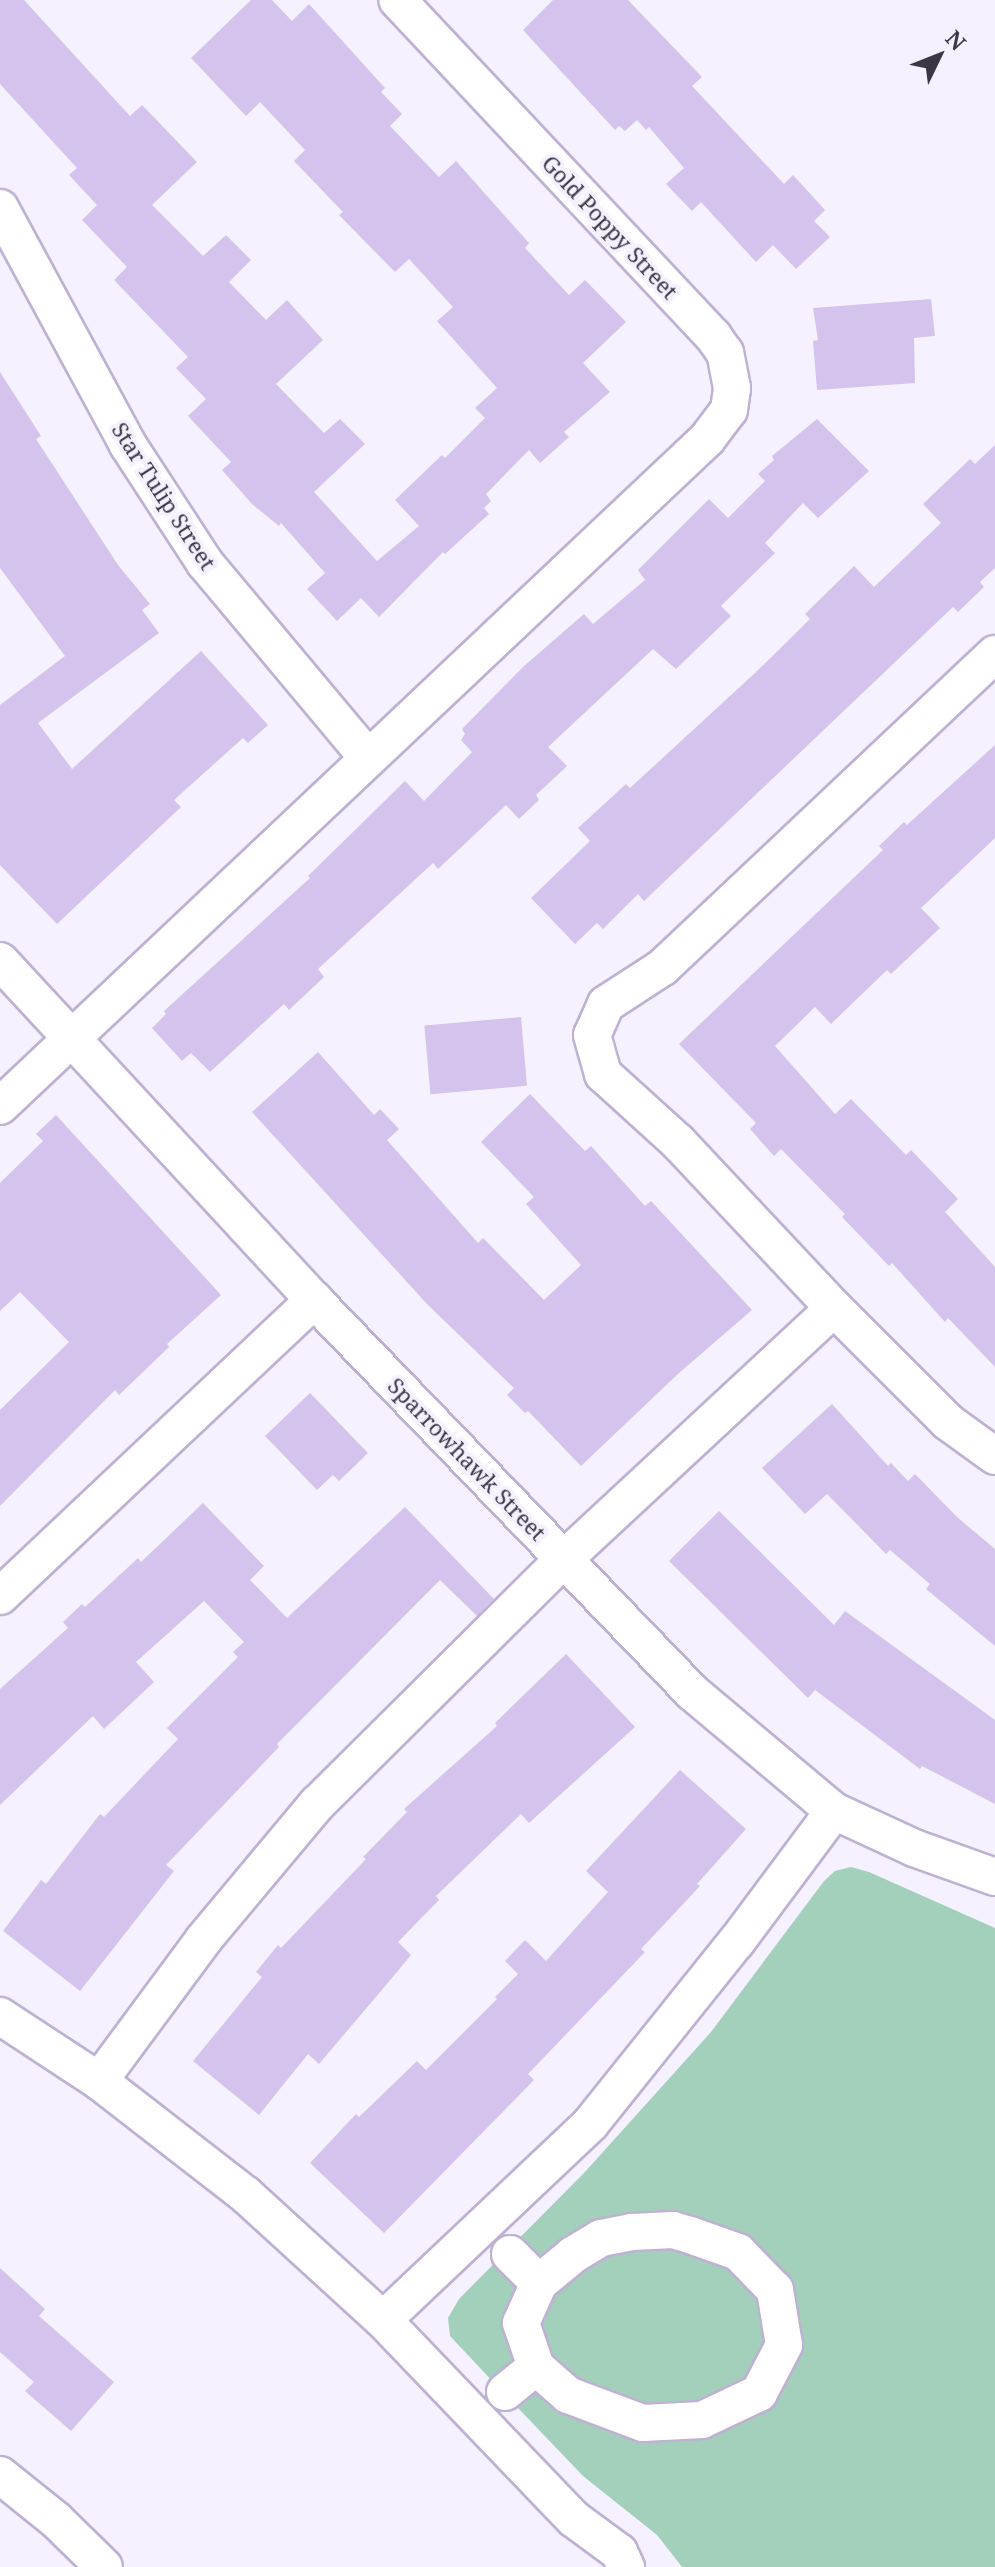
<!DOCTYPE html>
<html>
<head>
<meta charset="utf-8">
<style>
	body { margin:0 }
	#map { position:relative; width:995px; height:2567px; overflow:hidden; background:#f6f1ff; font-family:"Noto Serif",serif }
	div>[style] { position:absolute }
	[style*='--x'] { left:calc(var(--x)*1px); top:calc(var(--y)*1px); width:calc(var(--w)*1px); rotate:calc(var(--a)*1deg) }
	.green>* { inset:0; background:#a3d0ba }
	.building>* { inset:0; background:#d4c3ed; transform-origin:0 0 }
	.roads { filter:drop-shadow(2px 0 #bfb1d3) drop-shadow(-2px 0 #bfb1d3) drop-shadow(0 2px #bfb1d3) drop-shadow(0 -2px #bfb1d3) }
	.street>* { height:36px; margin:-18px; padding:0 18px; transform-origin:18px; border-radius:18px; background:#fff }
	span { translate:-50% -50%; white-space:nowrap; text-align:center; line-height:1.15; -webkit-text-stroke:8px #f6f1ff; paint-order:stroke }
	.street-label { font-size:22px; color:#3c3745 }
	.north { position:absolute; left:899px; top:16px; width:80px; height:80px; -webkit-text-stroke:6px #f6f1ff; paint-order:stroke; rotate:47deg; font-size:22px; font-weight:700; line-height:32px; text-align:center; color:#3c3745 }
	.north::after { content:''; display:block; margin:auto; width:28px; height:36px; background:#3c3745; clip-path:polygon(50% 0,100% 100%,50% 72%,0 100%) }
</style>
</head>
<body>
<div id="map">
	<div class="green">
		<i style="clip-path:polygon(851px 1867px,869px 1872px,995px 1928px,995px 2567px,682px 2567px,657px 2535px,583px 2476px,496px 2385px,450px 2336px,448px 2318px,459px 2299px,584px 2173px,711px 2032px,824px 1881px,835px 1871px)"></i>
	</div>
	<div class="building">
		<i style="clip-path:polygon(0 0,24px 0,130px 116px,142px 105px,197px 162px,152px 205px,203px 256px,226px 235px,251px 260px,229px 282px,266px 320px,287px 300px,323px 340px,276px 384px,324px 433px,340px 419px,365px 444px,314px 492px,377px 561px,419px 526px,395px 500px,442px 455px,445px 458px,485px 418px,475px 408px,497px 388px,437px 321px,453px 307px,409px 259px,395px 272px,339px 215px,343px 212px,294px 161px,305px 150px,260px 102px,246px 116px,191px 58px,251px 0,272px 0,292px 21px,309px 4px,385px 88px,381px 92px,402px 114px,390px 126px,439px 177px,456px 161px,529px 243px,525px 248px,569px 295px,585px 280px,626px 322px,583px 363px,610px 392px,564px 432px,569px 437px,540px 463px,529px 450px,486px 494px,491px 501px,484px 508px,489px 514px,445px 554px,443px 552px,379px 617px,361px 598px,337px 621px,307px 589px,325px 573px,281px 523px,279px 526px,252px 504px,222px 470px,231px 462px,188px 416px,206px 399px,176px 368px,188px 357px,114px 280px,127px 267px,82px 220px,97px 205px,69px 175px,77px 168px,0 84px)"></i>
		<i style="clip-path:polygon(553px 0,628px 0,702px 77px,692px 86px,784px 184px,793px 175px,825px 210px,814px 221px,830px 237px,796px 269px,773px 245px,756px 262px,701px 202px,692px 211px,666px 184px,684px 168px,649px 127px,646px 130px,637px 120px,625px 131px,619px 126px,615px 130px,523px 30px)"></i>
		<i style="clip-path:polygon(931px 299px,935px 336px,914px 338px,915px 383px,817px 390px,813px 341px,818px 340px,813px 308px)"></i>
		<i style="clip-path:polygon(0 372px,41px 436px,36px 439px,118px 565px,150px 604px,142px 610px,159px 633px,38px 723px,72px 769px,201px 651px,268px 725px,248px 743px,243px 738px,174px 800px,181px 807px,57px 924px,0 865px,0 705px,65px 656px,0 568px)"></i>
		<i style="clip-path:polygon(817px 419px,869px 471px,818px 518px,803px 503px,765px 543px,775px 553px,721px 606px,731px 616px,676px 669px,653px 649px,548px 747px,567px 766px,536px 795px,539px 800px,519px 819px,506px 805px,438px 869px,433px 863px,318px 969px,324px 977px,289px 1010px,284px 1004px,210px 1072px,191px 1053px,182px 1061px,152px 1028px,166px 1014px,164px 1011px,310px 878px,308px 876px,405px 781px,424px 801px,472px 752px,461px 740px,465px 734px,462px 729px,523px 667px,584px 614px,593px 624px,645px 580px,638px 570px,709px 499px,728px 518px,765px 481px,758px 474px,774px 460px,772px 456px)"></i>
		<i style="clip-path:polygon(995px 445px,995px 568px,980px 582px,984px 587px,958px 612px,953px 607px,644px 901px,638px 894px,603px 929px,597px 923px,575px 944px,531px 898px,590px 841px,578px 828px,626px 784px,630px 788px,755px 673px,810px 619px,805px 614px,854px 566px,874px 587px,941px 523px,923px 504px,970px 459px,975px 464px)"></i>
		<i style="clip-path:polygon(995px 745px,995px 838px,921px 908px,940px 928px,891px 974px,887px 970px,831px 1024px,815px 1007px,775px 1046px,835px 1114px,851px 1099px,906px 1155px,911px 1150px,958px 1199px,945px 1212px,995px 1267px,995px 1367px,948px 1318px,945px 1322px,892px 1263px,889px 1266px,842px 1217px,845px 1214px,781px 1149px,774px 1156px,750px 1129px,756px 1123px,679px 1044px,883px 850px,879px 846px,904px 822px,907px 825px)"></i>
		<i style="left:521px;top:1017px;width:69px;height:97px;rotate:85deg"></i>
		<i style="clip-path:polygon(318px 1052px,374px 1115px,380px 1109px,399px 1129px,387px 1140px,478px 1243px,483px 1238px,544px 1300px,581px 1265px,526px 1204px,534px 1197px,481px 1142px,530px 1094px,585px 1151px,591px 1146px,645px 1206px,651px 1201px,752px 1310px,679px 1373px,581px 1466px,528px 1411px,525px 1413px,507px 1395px,514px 1388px,427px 1304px,252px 1112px)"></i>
		<i style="clip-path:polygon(56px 1115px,221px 1295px,167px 1344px,169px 1347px,119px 1395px,115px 1390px,0 1506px,0 1410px,69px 1342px,20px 1292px,0 1311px,0 1183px,43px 1141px,36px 1134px)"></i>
		<i style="clip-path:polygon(310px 1393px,368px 1453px,339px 1481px,333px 1475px,317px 1490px,265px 1436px)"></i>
		<i style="clip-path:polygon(832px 1404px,888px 1466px,891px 1463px,908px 1481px,915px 1474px,957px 1517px,995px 1549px,995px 1646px,926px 1589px,930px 1584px,890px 1550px,886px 1554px,827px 1494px,805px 1514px,762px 1468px)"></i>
		<i style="clip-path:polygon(203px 1503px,264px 1566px,250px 1580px,287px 1618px,405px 1507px,494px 1599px,477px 1616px,440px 1580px,277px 1744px,279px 1747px,166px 1865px,174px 1871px,80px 1991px,3px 1931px,41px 1880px,46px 1884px,100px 1814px,104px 1817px,178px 1739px,167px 1728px,238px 1657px,233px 1652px,244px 1642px,204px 1601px,136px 1662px,154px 1682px,104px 1729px,93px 1716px,0 1805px,0 1689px,68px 1628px,63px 1622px,82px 1604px,85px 1607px,138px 1558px,141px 1562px)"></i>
		<i style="clip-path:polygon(719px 1511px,834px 1625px,845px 1611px,995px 1720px,995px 1804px,922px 1766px,920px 1769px,815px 1690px,808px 1698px,669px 1561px)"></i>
		<i style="clip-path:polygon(566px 1654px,635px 1727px,529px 1823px,521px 1814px,436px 1896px,439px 1900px,398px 1942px,411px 1955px,392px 1978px,319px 2064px,308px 2054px,259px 2115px,193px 2061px,262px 1977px,256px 1972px,278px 1945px,281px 1948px,366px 1859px,363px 1857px,407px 1812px,404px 1809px,497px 1726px,495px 1723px)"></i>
		<i style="clip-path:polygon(680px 1770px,746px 1829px,697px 1884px,700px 1886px,641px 1949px,645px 1952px,528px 2074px,534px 2080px,384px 2233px,310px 2163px,356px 2114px,359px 2117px,417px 2061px,426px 2070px,497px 1999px,495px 1997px,518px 1974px,505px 1961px,525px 1940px,546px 1961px,608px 1892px,586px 1871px)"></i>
		<i style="clip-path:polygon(0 2268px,45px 2309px,39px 2316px,114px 2382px,71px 2431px,25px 2391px,34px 2382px,0 2352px)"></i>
	</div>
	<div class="roads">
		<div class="street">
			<i style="--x:0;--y:208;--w:269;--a:61.6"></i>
			<i style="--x:128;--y:445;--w:141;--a:56.9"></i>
			<i style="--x:205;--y:563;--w:253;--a:50.1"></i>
			<i style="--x:995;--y:654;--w:456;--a:136.7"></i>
			<i style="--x:663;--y:967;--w:68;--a:147"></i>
			<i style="--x:606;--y:1004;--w:34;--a:114"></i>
			<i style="--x:592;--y:1035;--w:41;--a:74.2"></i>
			<i style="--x:603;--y:1074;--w:101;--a:42.2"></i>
			<i style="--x:678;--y:1142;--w:228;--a:46.8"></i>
			<i style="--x:834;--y:1308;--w:161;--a:45"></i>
			<i style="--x:948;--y:1422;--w:58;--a:35.9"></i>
			<i style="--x:0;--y:961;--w:462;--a:47.2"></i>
			<i style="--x:314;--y:1300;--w:545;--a:46.04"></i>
			<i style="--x:692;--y:1692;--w:185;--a:40"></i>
			<i style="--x:834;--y:1811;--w:88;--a:24.8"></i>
			<i style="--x:914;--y:1848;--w:86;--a:19.7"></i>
			<i style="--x:0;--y:1106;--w:972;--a:-43.33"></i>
			<i style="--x:707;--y:439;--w:36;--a:-53"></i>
			<i style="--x:729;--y:410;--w:22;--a:-82"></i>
			<i style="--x:732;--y:388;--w:36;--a:-101"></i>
			<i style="--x:725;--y:353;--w:21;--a:-125"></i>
			<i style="--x:713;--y:336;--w:461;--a:-133.2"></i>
			<i style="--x:0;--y:1596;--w:432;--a:-43.3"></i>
			<i style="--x:0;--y:2016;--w:118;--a:33.3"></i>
			<i style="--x:99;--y:2081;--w:186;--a:37.8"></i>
			<i style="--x:246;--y:2195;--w:185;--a:42.4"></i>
			<i style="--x:383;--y:2320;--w:276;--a:46.2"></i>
			<i style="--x:574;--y:2519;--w:56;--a:36.3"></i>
			<i style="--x:619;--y:2552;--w:17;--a:65"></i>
			<i style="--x:99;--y:2081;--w:177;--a:-53.5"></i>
			<i style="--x:204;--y:1939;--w:176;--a:-50.1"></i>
			<i style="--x:317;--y:1804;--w:346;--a:-44.8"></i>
			<i style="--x:563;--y:1560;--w:370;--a:-42.9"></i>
			<i style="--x:510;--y:2254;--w:41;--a:45"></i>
			<i style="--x:383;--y:2320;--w:286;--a:-43.4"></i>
			<i style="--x:591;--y:2123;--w:233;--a:-51.3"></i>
			<i style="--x:737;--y:1941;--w:162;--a:-53.3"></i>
			<i style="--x:505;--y:2392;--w:40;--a:-39"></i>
			<i style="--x:536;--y:2367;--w:43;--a:41.2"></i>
			<i style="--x:568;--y:2395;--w:80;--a:20.5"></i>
			<i style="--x:643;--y:2423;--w:59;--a:-2.9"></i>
			<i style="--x:702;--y:2420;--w:63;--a:-25.3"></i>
			<i style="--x:759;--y:2393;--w:54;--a:-62.5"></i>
			<i style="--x:784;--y:2345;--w:56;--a:-99.3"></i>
			<i style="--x:775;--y:2290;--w:53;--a:-134.2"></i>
			<i style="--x:738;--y:2252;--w:51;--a:-160.5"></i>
			<i style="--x:690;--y:2235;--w:18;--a:-164"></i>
			<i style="--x:673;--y:2230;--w:41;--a:177.2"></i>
			<i style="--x:632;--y:2232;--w:32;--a:169"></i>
			<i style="--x:601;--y:2238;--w:33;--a:149"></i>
			<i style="--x:573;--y:2255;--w:44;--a:140.5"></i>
			<i style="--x:539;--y:2283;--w:44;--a:114.2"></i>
			<i style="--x:521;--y:2323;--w:46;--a:71.2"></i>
			<i style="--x:0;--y:2475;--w:72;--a:38.8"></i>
			<i style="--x:56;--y:2520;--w:67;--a:44.4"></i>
		</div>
	</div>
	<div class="street-label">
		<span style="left:610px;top:227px;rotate:47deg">Gold Poppy Street</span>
		<span style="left:164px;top:496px;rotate:57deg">Star Tulip Street</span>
		<span style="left:467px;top:1459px;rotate:46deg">Sparrowhawk Street</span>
	</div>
	<div class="north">N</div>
</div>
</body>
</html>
